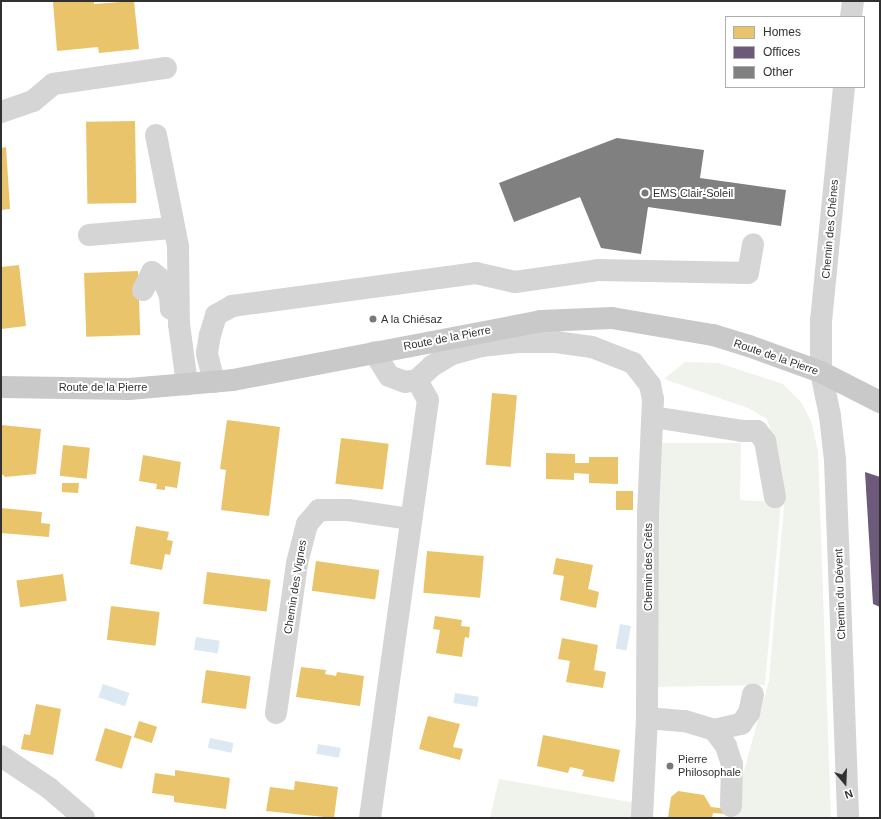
<!DOCTYPE html>
<html>
<head>
<meta charset="utf-8">
<style>
	body { margin:0 }
	#map { position:relative; width:881px; height:819px; overflow:hidden; background:#fff; font-family:Arial,sans-serif }
	div>[style] { position:absolute }
	[style*='--x'] { left:calc(var(--x)*1px); top:calc(var(--y)*1px); width:calc(var(--w)*1px); rotate:calc(var(--a)*1deg) }
	.green>* { inset:0; background:#f0f3ec }
	.water>* { inset:0; background:#dce9f2; transform-origin:0 0 }
	.homes>* { inset:0; background:#e9c46a; transform-origin:0 0 }
	.offices>* { inset:0; background:#6d597a }
	.building>* { inset:0; background:#808080 }
	.minor>* { height:22px; margin:-11px; padding:0 11px; transform-origin:11px; border-radius:11px; background:#d5d5d5 }
	.major>* { height:22px; margin:-11px; padding:0 11px; transform-origin:11px; border-radius:11px; background:#c9c9c9 }
	.dots>* { width:11px; height:11px; translate:-50% -50%; box-sizing:border-box; border:2px solid #fff; border-radius:50% }
	span { translate:-50% -50%; white-space:nowrap; text-align:center; line-height:1.15; -webkit-text-stroke:4px #fff; paint-order:stroke }
	.poi-label { font-size:11px; color:#313131 }
	.left { translate:0 -50%; text-align:left }
	.street-label { font-size:11px; color:#313131 }
	.frame { position:absolute; inset:0; border:2px solid #313131; pointer-events:none }
	.legend { position:absolute; left:725px; top:16px; width:140px; height:72px; box-sizing:border-box; background:#fff; border:1px solid #adadad; margin:0; padding:5px 7px; list-style:none; font-size:12px; color:#313131 }
	.legend li { display:flex; align-items:center; gap:8px; height:20px }
	.legend b { width:20px; border:1px solid #adadad }
	.north { position:absolute; left:825px; top:763px; width:40px; height:40px; -webkit-text-stroke:3px #fff; paint-order:stroke; rotate:161deg; font-size:11px; font-weight:700; line-height:16px; text-align:center; color:#313131 }
	.north::after { content:''; display:block; margin:auto; width:14px; height:18px; background:#313131; clip-path:polygon(50% 0,100% 100%,50% 72%,0 100%) }
</style>
</head>
<body>
<div id="map">
	<div class="green">
		<i style="clip-path:polygon(685px 362px,718px 363px,783px 384px,801px 402px,811px 421px,818px 451px,831px 818px,731px 818px,769px 680px,784px 506px,777px 450px,767px 419px,748px 408px,664px 379px)"></i>
		<i style="clip-path:polygon(661px 443px,741px 443px,740px 500px,781px 502px,765px 685px,651px 687px,652px 515px,659px 514px)"></i>
		<i style="clip-path:polygon(499px 779px,636px 803px,633px 818px,490px 818px)"></i>
	</div>
	<div class="water">
		<i style="left:620px;top:624px;width:11px;height:25px;rotate:10deg"></i>
		<i style="left:196px;top:637px;width:24px;height:13px;rotate:9deg"></i>
		<i style="left:103px;top:684px;width:28px;height:14px;rotate:19deg"></i>
		<i style="left:455px;top:693px;width:24px;height:10px;rotate:9deg"></i>
		<i style="left:210px;top:738px;width:24px;height:10px;rotate:12deg"></i>
		<i style="left:318px;top:744px;width:23px;height:10px;rotate:10deg"></i>
	</div>
	<div class="homes">
		<i style="clip-path:polygon(94px 1px,94px 4px,134px 1px,139px 49px,99px 53px,98px 47px,57px 51px,53px 2px)"></i>
		<i style="left:135px;top:121px;width:82px;height:49px;rotate:89deg"></i>
		<i style="clip-path:polygon(6px 147px,10px 209px,1px 210px,1px 148px)"></i>
		<i style="clip-path:polygon(19px 265px,26px 326px,1px 329px,1px 267px)"></i>
		<i style="left:138px;top:271px;width:64px;height:54px;rotate:88deg"></i>
		<i style="left:492px;top:393px;width:25px;height:72px;rotate:5deg"></i>
		<i style="clip-path:polygon(227px 420px,280px 427px,269px 516px,221px 510px,226px 470px,220px 469px)"></i>
		<i style="clip-path:polygon(1px 425px,41px 429px,36px 474px,5px 477px,1px 473px)"></i>
		<i style="left:341px;top:438px;width:48px;height:46px;rotate:7deg"></i>
		<i style="left:63px;top:445px;width:27px;height:31px;rotate:6deg"></i>
		<i style="clip-path:polygon(546px 453px,575px 454px,575px 463px,589px 463px,589px 457px,618px 457px,618px 484px,589px 483px,589px 474px,574px 473px,574px 480px,546px 479px)"></i>
		<i style="clip-path:polygon(143px 455px,181px 462px,177px 488px,165px 486px,165px 490px,156px 489px,157px 484px,139px 481px)"></i>
		<i style="clip-path:polygon(62px 483px,79px 483px,78px 493px,62px 492px)"></i>
		<i style="left:616px;top:491px;width:17px;height:19px"></i>
		<i style="clip-path:polygon(1px 508px,42px 512px,41px 523px,50px 524px,49px 537px,1px 533px)"></i>
		<i style="clip-path:polygon(136px 526px,169px 532px,167px 540px,173px 541px,170px 555px,165px 554px,162px 570px,130px 564px)"></i>
		<i style="left:427px;top:551px;width:57px;height:42px;rotate:5deg"></i>
		<i style="clip-path:polygon(556px 558px,593px 565px,588px 589px,599px 592px,596px 608px,560px 600px,564px 576px,553px 574px)"></i>
		<i style="left:316px;top:561px;width:64px;height:30px;rotate:8deg"></i>
		<i style="left:207px;top:572px;width:64px;height:32px;rotate:7deg"></i>
		<i style="left:63px;top:574px;width:27px;height:47px;rotate:82deg"></i>
		<i style="left:111px;top:606px;width:49px;height:34px;rotate:7deg"></i>
		<i style="clip-path:polygon(435px 616px,462px 620px,461px 626px,470px 627px,469px 638px,465px 637px,462px 657px,436px 653px,440px 630px,433px 629px)"></i>
		<i style="clip-path:polygon(562px 638px,598px 645px,594px 670px,606px 672px,603px 688px,566px 682px,570px 661px,558px 659px)"></i>
		<i style="clip-path:polygon(301px 667px,326px 670px,325px 674px,336px 676px,337px 672px,364px 676px,360px 706px,296px 697px)"></i>
		<i style="left:206px;top:670px;width:45px;height:33px;rotate:8deg"></i>
		<i style="clip-path:polygon(36px 704px,61px 709px,53px 755px,21px 749px,24px 734px,30px 735px)"></i>
		<i style="clip-path:polygon(428px 716px,460px 724px,453px 747px,463px 749px,460px 760px,419px 749px)"></i>
		<i style="left:139px;top:721px;width:19px;height:17px;rotate:18deg"></i>
		<i style="left:105px;top:728px;width:28px;height:34px;rotate:17deg"></i>
		<i style="clip-path:polygon(543px 735px,620px 750px,614px 782px,582px 776px,584px 770px,570px 767px,568px 773px,537px 766px)"></i>
		<i style="clip-path:polygon(175px 770px,230px 778px,226px 809px,174px 802px,174px 796px,152px 793px,155px 773px,175px 776px)"></i>
		<i style="clip-path:polygon(295px 781px,338px 787px,334px 818px,266px 811px,270px 787px,294px 790px)"></i>
		<i style="clip-path:polygon(678px 791px,704px 795px,711px 807px,727px 809px,726px 814px,713px 813px,712px 818px,668px 818px,671px 797px)"></i>
	</div>
	<div class="offices">
		<i style="clip-path:polygon(865px 472px,880px 477px,880px 607px,873px 604px)"></i>
	</div>
	<div class="building">
		<i style="clip-path:polygon(617px 138px,704px 150px,700px 178px,786px 190px,781px 226px,648px 207px,641px 254px,601px 248px,580px 197px,514px 222px,499px 183px)"></i>
	</div>
	<div class="minor">
		<i style="--x:851;--y:17;--w:16;--a:-83"></i>
		<i style="--x:844;--y:87;--w:234;--a:95.6"></i>
		<i style="--x:821;--y:320;--w:52;--a:90"></i>
		<i style="--x:821;--y:372;--w:45;--a:78.4"></i>
		<i style="--x:830;--y:416;--w:44;--a:83.5"></i>
		<i style="--x:835;--y:460;--w:358;--a:87.9"></i>
		<i style="--x:1;--y:112;--w:34;--a:-19"></i>
		<i style="--x:33;--y:101;--w:26;--a:-40"></i>
		<i style="--x:53;--y:84;--w:114;--a:-8.1"></i>
		<i style="--x:156;--y:135;--w:113;--a:78.8"></i>
		<i style="--x:178;--y:246;--w:78;--a:89.3"></i>
		<i style="--x:179;--y:324;--w:61;--a:82.4"></i>
		<i style="--x:89;--y:235;--w:83;--a:-4.8"></i>
		<i style="--x:143;--y:290;--w:20;--a:-63"></i>
		<i style="--x:152;--y:272;--w:16;--a:40"></i>
		<i style="--x:164;--y:282;--w:15;--a:67"></i>
		<i style="--x:170;--y:296;--w:13;--a:86"></i>
		<i style="--x:417;--y:380;--w:21;--a:-43"></i>
		<i style="--x:432;--y:366;--w:23;--a:-31"></i>
		<i style="--x:452;--y:354;--w:30;--a:-15"></i>
		<i style="--x:481;--y:346;--w:36;--a:-6"></i>
		<i style="--x:517;--y:342;--w:39;--a:0"></i>
		<i style="--x:556;--y:342;--w:36;--a:8"></i>
		<i style="--x:592;--y:347;--w:44;--a:21.3"></i>
		<i style="--x:633;--y:363;--w:28;--a:52"></i>
		<i style="--x:650;--y:385;--w:14;--a:78"></i>
		<i style="--x:653;--y:399;--w:115;--a:92.5"></i>
		<i style="--x:648;--y:514;--w:204;--a:90.3"></i>
		<i style="--x:647;--y:718;--w:100;--a:92.9"></i>
		<i style="--x:214;--y:382;--w:30;--a:-104"></i>
		<i style="--x:207;--y:353;--w:18;--a:-81"></i>
		<i style="--x:210;--y:335;--w:21;--a:-73"></i>
		<i style="--x:216;--y:315;--w:18;--a:-29"></i>
		<i style="--x:232;--y:306;--w:246;--a:-7.7"></i>
		<i style="--x:476;--y:273;--w:40;--a:13"></i>
		<i style="--x:515;--y:282;--w:84;--a:-8.2"></i>
		<i style="--x:598;--y:270;--w:150;--a:1.1"></i>
		<i style="--x:748;--y:273;--w:29;--a:-80"></i>
		<i style="--x:653;--y:417;--w:90;--a:8.9"></i>
		<i style="--x:742;--y:431;--w:15;--a:0"></i>
		<i style="--x:757;--y:431;--w:13;--a:51"></i>
		<i style="--x:765;--y:441;--w:57;--a:79.9"></i>
		<i style="--x:276;--y:713;--w:151;--a:-82"></i>
		<i style="--x:297;--y:563;--w:40;--a:-75.6"></i>
		<i style="--x:307;--y:524;--w:18;--a:-49"></i>
		<i style="--x:319;--y:510;--w:29;--a:0"></i>
		<i style="--x:348;--y:510;--w:64;--a:8.1"></i>
		<i style="--x:647;--y:718;--w:38;--a:5"></i>
		<i style="--x:685;--y:721;--w:30;--a:17"></i>
		<i style="--x:714;--y:730;--w:20;--a:53"></i>
		<i style="--x:726;--y:746;--w:19;--a:72"></i>
		<i style="--x:732;--y:764;--w:42;--a:91.4"></i>
		<i style="--x:714;--y:730;--w:28;--a:-13"></i>
		<i style="--x:741;--y:724;--w:14;--a:-54"></i>
		<i style="--x:749;--y:713;--w:19;--a:-78"></i>
		<i style="--x:1;--y:756;--w:58;--a:33.7"></i>
		<i style="--x:49;--y:788;--w:46;--a:40.6"></i>
		<i style="--x:370;--y:818;--w:422;--a:-82.1"></i>
		<i style="--x:428;--y:400;--w:23;--a:-119"></i>
		<i style="--x:417;--y:380;--w:12;--a:171"></i>
		<i style="--x:405;--y:382;--w:17;--a:-159"></i>
		<i style="--x:389;--y:376;--w:28;--a:-122"></i>
	</div>
	<div class="major">
		<i style="--x:1;--y:387;--w:128;--a:0.9"></i>
		<i style="--x:129;--y:389;--w:104;--a:-4.9"></i>
		<i style="--x:233;--y:380;--w:314;--a:-10.8"></i>
		<i style="--x:541;--y:321;--w:71;--a:-2.4"></i>
		<i style="--x:612;--y:318;--w:102;--a:9.6"></i>
		<i style="--x:713;--y:335;--w:38;--a:17"></i>
		<i style="--x:749;--y:346;--w:77;--a:19.9"></i>
		<i style="--x:821;--y:372;--w:66;--a:27"></i>
	</div>
	<div class="dots">
		<i style="left:645px;top:193px;background:#797979"></i>
		<i style="left:373px;top:319px;background:#797979"></i>
		<i style="left:670px;top:766px;background:#797979"></i>
	</div>
	<div class="poi-label">
		<span class="left" style="left:653px;top:193px">EMS Clair-Soleil</span>
		<span class="left" style="left:381px;top:319px">A la Chiésaz</span>
		<span class="left" style="left:678px;top:766px">Pierre<br>Philosophale</span>
	</div>
	<div class="street-label">
		<span style="left:830px;top:229px;rotate:-85deg">Chemin des Chênes</span>
		<span style="left:447px;top:338px;rotate:-11deg">Route de la Pierre</span>
		<span style="left:776px;top:357px;rotate:19deg">Route de la Pierre</span>
		<span style="left:103px;top:387px">Route de la Pierre</span>
		<span style="left:648px;top:567px;rotate:-90deg">Chemin des Crêts</span>
		<span style="left:295px;top:587px;rotate:-81deg">Chemin des Vignes</span>
		<span style="left:840px;top:594px;rotate:-92deg">Chemin du Dévent</span>
	</div>
	<div class="frame"></div>
	<ul class="legend">
	<li><b style="height:11px;background:#e9c46a"></b>Homes</li>
	<li><b style="height:11px;background:#6d597a"></b>Offices</li>
	<li><b style="height:11px;background:#808080"></b>Other</li>
	</ul>
	<div class="north">N</div>
</div>
</body>
</html>
